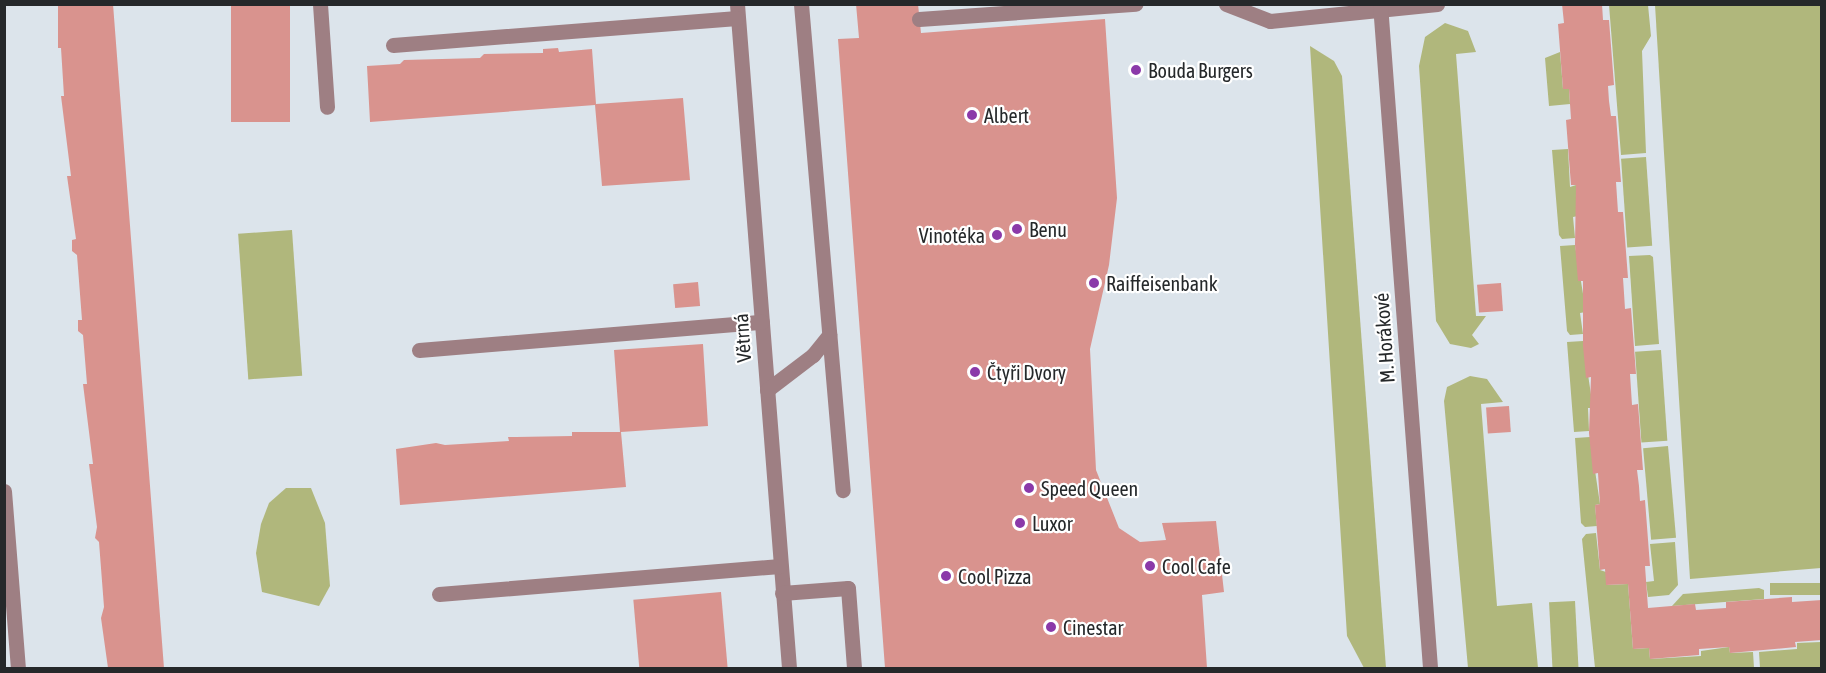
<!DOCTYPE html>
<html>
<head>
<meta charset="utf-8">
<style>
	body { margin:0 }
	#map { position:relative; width:1826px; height:673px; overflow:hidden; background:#dce4eb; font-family:"Asap Condensed",sans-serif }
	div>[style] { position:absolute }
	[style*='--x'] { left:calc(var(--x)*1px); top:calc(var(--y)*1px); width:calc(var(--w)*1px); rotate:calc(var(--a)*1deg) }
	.green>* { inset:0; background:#b0b77c; transform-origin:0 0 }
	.building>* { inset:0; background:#d9938e; transform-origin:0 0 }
	.minor>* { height:15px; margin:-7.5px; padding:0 7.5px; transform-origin:7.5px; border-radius:7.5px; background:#9e7f83 }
	.dots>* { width:16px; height:16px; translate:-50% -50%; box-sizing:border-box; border:3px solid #fff; border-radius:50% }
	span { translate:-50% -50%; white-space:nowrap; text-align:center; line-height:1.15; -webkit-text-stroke:4.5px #fff; paint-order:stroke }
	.poi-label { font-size:20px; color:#25282a }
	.left { translate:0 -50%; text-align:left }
	.right { translate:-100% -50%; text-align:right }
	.street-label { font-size:20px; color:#25282a }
	.frame { position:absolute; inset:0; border:6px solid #25282a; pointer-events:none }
</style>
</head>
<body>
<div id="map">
	<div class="green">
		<i style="clip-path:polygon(1609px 5px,1648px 5px,1651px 36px,1642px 51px,1646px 153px,1621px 155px)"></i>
		<i style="clip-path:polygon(1655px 5px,1821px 5px,1821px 568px,1690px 579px)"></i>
		<i style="clip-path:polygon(1445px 23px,1468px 31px,1476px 52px,1456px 54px,1476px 316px,1486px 316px,1472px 335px,1479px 344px,1471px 348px,1450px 344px,1436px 321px,1419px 66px,1425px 37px)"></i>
		<i style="clip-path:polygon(1310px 46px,1334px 61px,1342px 76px,1386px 668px,1364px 668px,1347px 636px)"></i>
		<i style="clip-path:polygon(1560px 52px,1563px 89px,1569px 89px,1570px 104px,1549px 106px,1545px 58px)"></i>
		<i style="clip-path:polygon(1568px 149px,1570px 187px,1576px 185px,1578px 216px,1573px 217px,1575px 238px,1562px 239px,1559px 235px,1552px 150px)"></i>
		<i style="left:1646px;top:157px;width:89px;height:25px;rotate:86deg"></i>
		<i style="left:292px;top:230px;width:146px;height:54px;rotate:86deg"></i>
		<i style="clip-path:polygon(1575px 245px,1586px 312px,1580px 313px,1583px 334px,1570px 335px,1567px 331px,1560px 246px)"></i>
		<i style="clip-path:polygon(1650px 255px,1653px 257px,1659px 344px,1635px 346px,1629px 256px)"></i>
		<i style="clip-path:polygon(1583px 341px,1593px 408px,1588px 408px,1589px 431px,1574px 432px,1567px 342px)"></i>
		<i style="left:1661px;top:350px;width:91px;height:26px;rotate:86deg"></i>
		<i style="clip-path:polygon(1470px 376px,1487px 379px,1503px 402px,1481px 404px,1497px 606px,1532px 603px,1538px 668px,1468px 668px,1444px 401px,1447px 387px)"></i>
		<i style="clip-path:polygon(1590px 437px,1600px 504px,1595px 505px,1597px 526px,1585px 527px,1581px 523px,1575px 438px)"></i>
		<i style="left:1668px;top:446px;width:92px;height:25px;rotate:85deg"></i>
		<i style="clip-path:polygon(286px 488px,311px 488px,325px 523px,330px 586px,319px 606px,262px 592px,256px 553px,261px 524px,269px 503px)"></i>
		<i style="clip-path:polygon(1596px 533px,1600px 570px,1606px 572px,1606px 585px,1628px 584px,1633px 649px,1649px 648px,1650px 659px,1701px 656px,1701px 651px,1729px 647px,1730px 653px,1753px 652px,1754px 668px,1595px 668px,1582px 539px,1586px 534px)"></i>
		<i style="clip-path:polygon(1675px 542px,1678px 585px,1669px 595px,1648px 597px,1646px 582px,1654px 581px,1650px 544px)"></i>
		<i style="left:1821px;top:583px;width:12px;height:51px;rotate:90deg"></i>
		<i style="clip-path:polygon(1759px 588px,1764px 590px,1764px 599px,1672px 606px,1683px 594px)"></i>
		<i style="left:1575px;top:601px;width:67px;height:26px;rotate:87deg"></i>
		<i style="clip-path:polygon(1821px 642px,1821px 668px,1760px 668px,1759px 652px,1797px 649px,1797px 643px)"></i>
	</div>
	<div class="building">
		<i style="clip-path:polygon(58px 4px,113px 4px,164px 668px,108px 668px,101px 618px,104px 607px,99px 542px,95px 538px,97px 527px,89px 464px,93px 464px,83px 384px,87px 384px,83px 335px,78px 331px,78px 320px,82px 320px,77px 255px,72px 251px,72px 240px,76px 239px,67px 176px,71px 176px,61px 96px,64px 96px,61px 48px,58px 48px)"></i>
		<i style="left:231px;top:4px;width:59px;height:118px"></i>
		<i style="clip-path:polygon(856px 4px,918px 4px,921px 33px,1105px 19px,1117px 198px,1109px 265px,1090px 349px,1096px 470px,1119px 528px,1140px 542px,1166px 540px,1162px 523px,1216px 521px,1224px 592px,1202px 595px,1207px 668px,885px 668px,838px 39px,859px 38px)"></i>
		<i style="clip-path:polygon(1562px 4px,1602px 4px,1603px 20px,1609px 20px,1614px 85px,1608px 86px,1609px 101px,1611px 116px,1616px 116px,1621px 182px,1616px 182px,1618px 212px,1623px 212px,1628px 278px,1623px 278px,1624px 293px,1625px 309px,1631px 308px,1636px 374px,1630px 374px,1632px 405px,1638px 404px,1643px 470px,1637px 470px,1639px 486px,1640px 501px,1645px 500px,1650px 566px,1645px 566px,1648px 608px,1695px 604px,1696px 610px,1726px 608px,1726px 602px,1792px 597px,1792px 602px,1822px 600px,1822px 640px,1795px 642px,1796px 647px,1730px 653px,1729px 647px,1699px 649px,1699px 655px,1650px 659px,1649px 648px,1633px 649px,1628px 584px,1606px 585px,1605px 569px,1600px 570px,1595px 505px,1600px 504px,1599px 489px,1598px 473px,1593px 474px,1589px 433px,1591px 377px,1586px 378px,1583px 346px,1583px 281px,1578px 281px,1575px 245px,1576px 185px,1571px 185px,1566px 120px,1571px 119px,1569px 89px,1563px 89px,1558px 24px,1564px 23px)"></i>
		<i style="clip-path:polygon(558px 48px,559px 52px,592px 49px,596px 104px,683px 98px,690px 180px,602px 186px,595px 105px,370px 122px,367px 66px,400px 64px,404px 60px,480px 58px,484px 54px,543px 53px,543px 49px)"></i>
		<i style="left:698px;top:282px;width:24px;height:25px;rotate:85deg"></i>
		<i style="left:1501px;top:283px;width:28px;height:24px;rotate:86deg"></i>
		<i style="clip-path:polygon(703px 344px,708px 426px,621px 432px,626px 487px,400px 505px,396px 449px,436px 443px,445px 445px,509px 441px,508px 437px,516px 437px,572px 436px,572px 432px,620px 432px,614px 350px)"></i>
		<i style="left:1509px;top:406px;width:26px;height:23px;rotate:86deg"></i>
		<i style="left:721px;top:592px;width:76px;height:88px;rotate:85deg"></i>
	</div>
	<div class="minor">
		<i style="--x:320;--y:4;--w:103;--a:86.1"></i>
		<i style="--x:737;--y:4;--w:666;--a:85.52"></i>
		<i style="--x:801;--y:4;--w:488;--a:85.1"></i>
		<i style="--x:1226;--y:4;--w:47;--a:21.1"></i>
		<i style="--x:1270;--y:21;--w:168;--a:-5.8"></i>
		<i style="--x:1380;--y:4;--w:666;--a:85.69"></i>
		<i style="--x:919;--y:19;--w:217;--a:-4"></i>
		<i style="--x:393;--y:45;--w:345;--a:-4.5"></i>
		<i style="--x:419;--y:350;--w:344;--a:-4.7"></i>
		<i style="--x:767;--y:390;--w:58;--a:-37.3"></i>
		<i style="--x:813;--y:355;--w:26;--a:-51"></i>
		<i style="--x:4;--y:491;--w:178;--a:85.5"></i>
		<i style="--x:782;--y:593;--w:66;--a:-4.3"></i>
		<i style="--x:848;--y:588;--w:80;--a:85.7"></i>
		<i style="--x:439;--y:594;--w:342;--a:-4.7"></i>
	</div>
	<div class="dots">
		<i style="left:1136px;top:70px;background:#8b39a9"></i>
		<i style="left:972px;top:115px;background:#8b39a9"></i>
		<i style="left:1017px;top:229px;background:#8b39a9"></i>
		<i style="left:997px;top:235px;background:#8b39a9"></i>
		<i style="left:1094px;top:283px;background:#8b39a9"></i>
		<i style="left:975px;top:372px;background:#8b39a9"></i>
		<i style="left:1029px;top:488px;background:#8b39a9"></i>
		<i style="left:1020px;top:523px;background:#8b39a9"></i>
		<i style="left:1150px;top:566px;background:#8b39a9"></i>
		<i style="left:946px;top:576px;background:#8b39a9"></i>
		<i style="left:1051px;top:627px;background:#8b39a9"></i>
	</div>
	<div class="poi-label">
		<span class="left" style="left:1148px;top:70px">Bouda Burgers</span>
		<span class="left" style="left:984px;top:115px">Albert</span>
		<span class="left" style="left:1029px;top:229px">Benu</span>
		<span class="right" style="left:985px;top:235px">Vinotéka</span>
		<span class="left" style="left:1106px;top:283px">Raiffeisenbank</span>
		<span class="left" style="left:987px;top:372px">Čtyři Dvory</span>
		<span class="left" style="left:1041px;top:488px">Speed Queen</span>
		<span class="left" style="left:1032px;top:523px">Luxor</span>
		<span class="left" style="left:1162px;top:566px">Cool Cafe</span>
		<span class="left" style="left:958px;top:576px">Cool Pizza</span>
		<span class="left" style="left:1063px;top:627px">Cinestar</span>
	</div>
	<div class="street-label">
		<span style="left:742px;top:338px;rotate:-94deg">Větrná</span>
		<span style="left:1384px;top:338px;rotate:-94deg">M. Horákové</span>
	</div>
	<div class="frame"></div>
</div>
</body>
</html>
